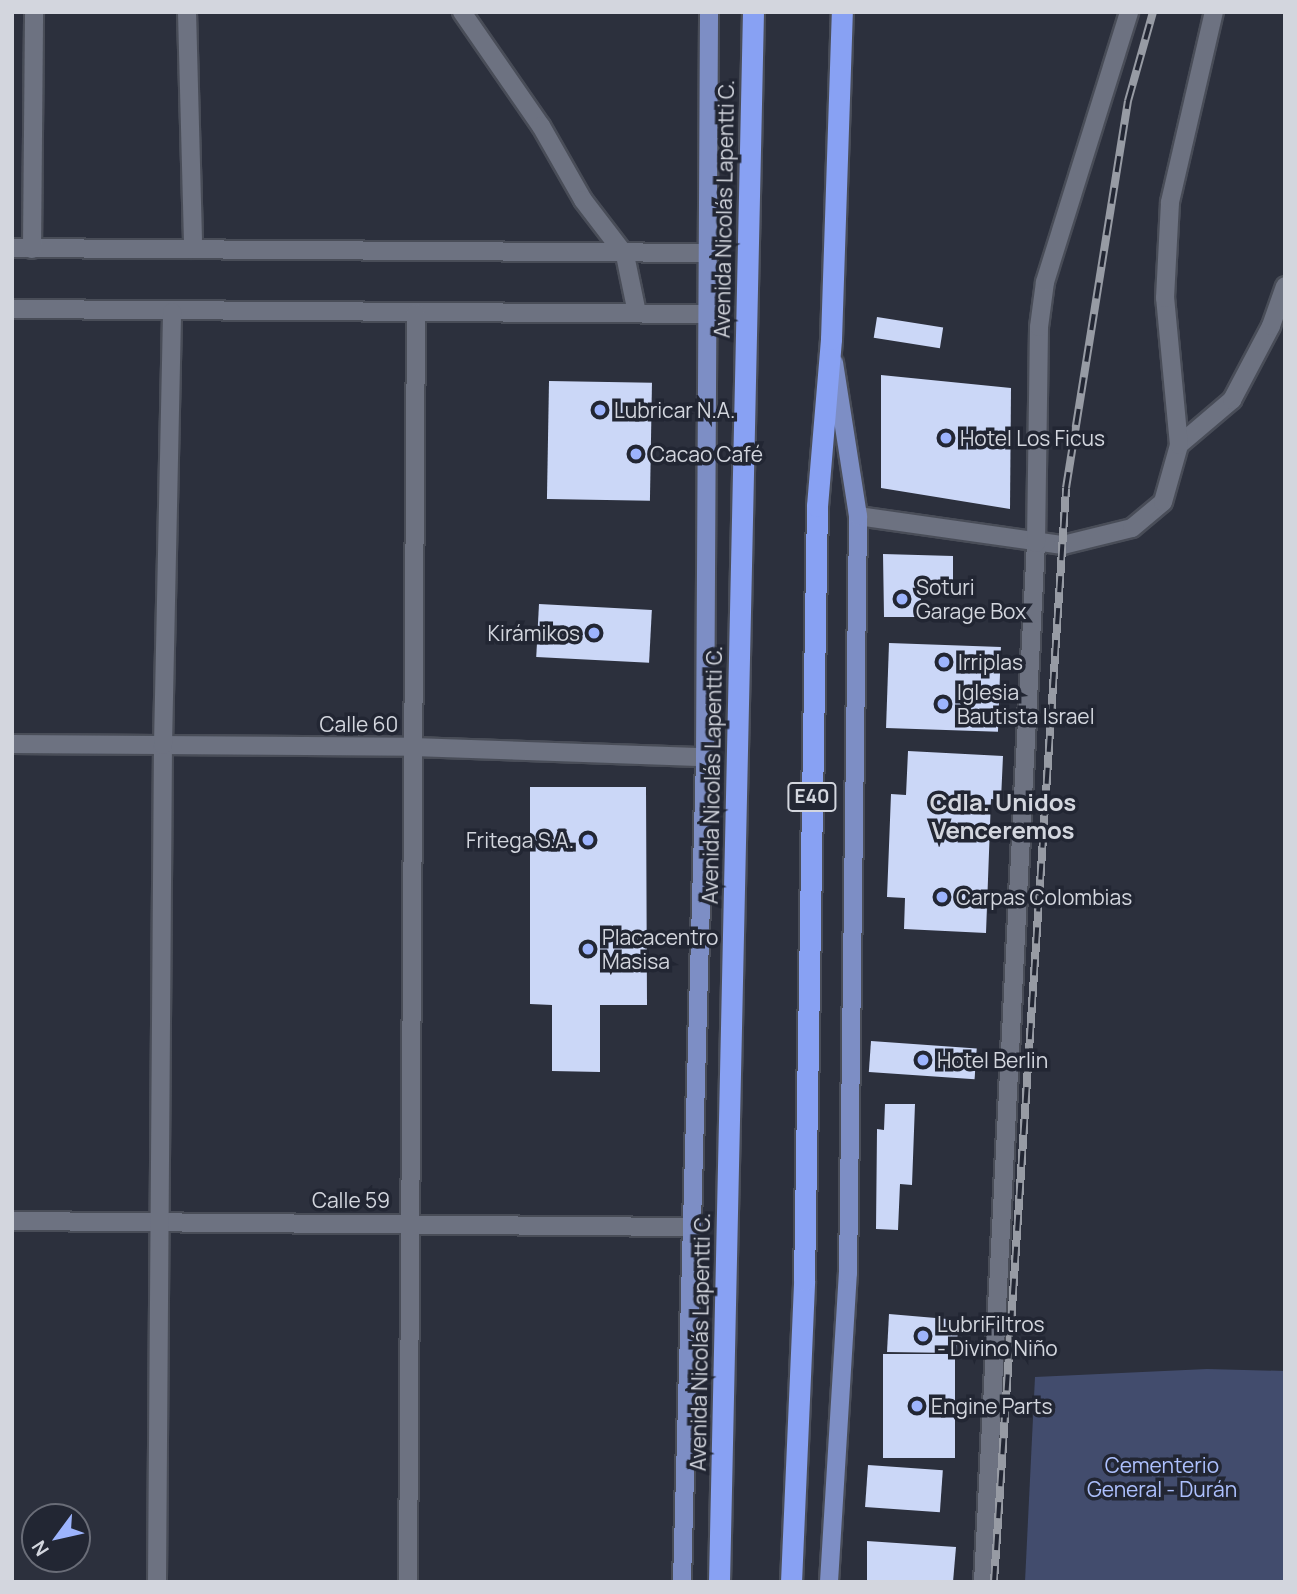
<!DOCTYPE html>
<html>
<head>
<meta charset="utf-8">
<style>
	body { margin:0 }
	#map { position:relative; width:1297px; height:1594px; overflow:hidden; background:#2c303d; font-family:Manrope,sans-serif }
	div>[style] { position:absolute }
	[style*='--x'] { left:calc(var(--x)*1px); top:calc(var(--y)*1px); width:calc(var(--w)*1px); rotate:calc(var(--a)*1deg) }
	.green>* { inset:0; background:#424c6d }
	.building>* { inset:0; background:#cbd7f7; transform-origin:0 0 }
	.roads { filter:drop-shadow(2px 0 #494d58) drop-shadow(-2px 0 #494d58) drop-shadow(0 2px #494d58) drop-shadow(0 -2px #494d58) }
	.minor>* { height:18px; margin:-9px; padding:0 9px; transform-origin:9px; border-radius:9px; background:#6d7281 }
	.major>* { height:18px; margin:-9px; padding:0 9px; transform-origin:9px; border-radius:9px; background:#7d8ec5 }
	.highway>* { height:21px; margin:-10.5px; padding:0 10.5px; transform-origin:10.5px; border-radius:10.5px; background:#88a1f3 }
	.rail>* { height:8px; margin-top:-4px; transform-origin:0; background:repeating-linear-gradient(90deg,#222633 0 16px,#979ba4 0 32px); box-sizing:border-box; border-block:2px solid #979ba4 }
	.dots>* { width:19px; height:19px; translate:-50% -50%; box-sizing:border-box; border:4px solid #222633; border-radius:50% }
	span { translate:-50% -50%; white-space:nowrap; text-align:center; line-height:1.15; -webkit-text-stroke:7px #222633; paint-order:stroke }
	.shield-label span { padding:2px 5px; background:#222633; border:2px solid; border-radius:5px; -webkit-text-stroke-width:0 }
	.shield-label { font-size:19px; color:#d3d6de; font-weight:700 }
	.street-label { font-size:21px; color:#d3d6de }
	.poi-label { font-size:21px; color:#d3d6de }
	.left { translate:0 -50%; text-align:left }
	.right { translate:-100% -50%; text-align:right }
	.park-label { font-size:21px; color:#adc0fd }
	.quarter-label { font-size:24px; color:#d3d6de; font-weight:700 }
	.frame { position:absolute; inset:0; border:14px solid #d3d6de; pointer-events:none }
	.north { position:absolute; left:21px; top:1503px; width:70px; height:70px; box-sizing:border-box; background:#222633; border:2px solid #696c77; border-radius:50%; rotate:237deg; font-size:19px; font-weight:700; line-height:28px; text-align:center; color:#d3d6de }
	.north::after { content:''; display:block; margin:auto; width:24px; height:32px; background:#9db4fd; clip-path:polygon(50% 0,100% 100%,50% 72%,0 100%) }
</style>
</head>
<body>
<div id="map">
	<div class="green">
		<i style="clip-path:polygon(1207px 1369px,1285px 1371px,1285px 1582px,1025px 1582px,1035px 1377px)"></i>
	</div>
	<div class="building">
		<i style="left:877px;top:317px;width:67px;height:21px;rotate:9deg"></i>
		<i style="clip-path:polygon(881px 375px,1011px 388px,1010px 509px,881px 488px)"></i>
		<i style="left:549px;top:381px;width:103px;height:118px;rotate:1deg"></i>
		<i style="clip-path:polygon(883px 554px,953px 556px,953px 582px,921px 580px,921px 617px,884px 617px)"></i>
		<i style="left:539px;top:604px;width:113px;height:53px;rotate:3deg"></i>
		<i style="left:889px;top:643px;width:112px;height:85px;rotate:2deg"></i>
		<i style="clip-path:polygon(908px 751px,1003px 756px,1001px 800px,991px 799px,986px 933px,904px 929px,905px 898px,887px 897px,891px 794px,906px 795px)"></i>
		<i style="clip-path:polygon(530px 787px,646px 787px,647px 1005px,600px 1005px,600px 1072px,552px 1071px,552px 1005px,530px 1004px)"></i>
		<i style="left:871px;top:1041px;width:106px;height:31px;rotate:4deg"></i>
		<i style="clip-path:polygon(885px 1104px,915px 1104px,912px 1185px,900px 1184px,898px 1230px,876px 1229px,877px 1129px,884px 1130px)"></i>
		<i style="clip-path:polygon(889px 1314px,959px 1320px,956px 1353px,887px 1352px)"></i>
		<i style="left:883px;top:1354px;width:72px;height:104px"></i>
		<i style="left:868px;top:1465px;width:75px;height:42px;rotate:4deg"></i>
		<i style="clip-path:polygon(867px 1541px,956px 1547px,953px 1582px,867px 1582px)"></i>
	</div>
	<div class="roads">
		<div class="minor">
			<i style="--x:187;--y:12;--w:237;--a:88.5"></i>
			<i style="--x:462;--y:12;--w:139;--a:55.3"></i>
			<i style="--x:541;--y:126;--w:85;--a:60.4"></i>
			<i style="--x:583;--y:200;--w:69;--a:52.6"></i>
			<i style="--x:625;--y:255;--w:59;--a:78.3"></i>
			<i style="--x:12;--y:248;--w:696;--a:0.41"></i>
			<i style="--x:32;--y:249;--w:237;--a:-89.5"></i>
			<i style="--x:12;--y:309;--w:695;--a:0.41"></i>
			<i style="--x:1179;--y:445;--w:70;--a:-40.3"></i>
			<i style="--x:1232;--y:400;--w:84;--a:-62.2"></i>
			<i style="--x:1271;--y:326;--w:42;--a:-70.7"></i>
			<i style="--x:858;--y:516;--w:207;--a:8.1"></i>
			<i style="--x:1063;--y:545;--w:71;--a:-13.8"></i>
			<i style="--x:1132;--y:528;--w:40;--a:-40"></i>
			<i style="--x:1163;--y:502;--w:59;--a:-74.3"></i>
			<i style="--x:1179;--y:445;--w:148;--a:-95.4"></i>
			<i style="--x:1165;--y:298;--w:96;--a:-87"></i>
			<i style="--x:1170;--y:202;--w:195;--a:-77"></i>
			<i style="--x:12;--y:744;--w:401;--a:0.4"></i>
			<i style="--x:413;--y:747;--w:292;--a:2"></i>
			<i style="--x:12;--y:1221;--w:677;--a:0.51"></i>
			<i style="--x:157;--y:1582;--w:837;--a:-89.59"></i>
			<i style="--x:163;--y:745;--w:433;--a:-88.8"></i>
			<i style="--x:408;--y:1582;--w:1269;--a:-89.64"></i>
			<i style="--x:983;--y:1582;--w:1040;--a:-87.08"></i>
			<i style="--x:1036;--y:543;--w:216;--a:-89.2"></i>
			<i style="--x:1039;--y:327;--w:45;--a:-82.4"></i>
			<i style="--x:1045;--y:282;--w:283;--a:-72.7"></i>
		</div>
		<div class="major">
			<i style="--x:682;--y:1582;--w:825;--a:-88.4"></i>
			<i style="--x:705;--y:757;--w:745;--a:-89.69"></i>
			<i style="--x:829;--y:1582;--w:310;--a:-86.5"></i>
			<i style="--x:848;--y:1273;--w:757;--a:-89.24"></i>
			<i style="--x:858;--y:516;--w:155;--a:-98.9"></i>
		</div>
		<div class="highway">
			<i style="--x:719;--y:1582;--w:1570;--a:-88.76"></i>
			<i style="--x:791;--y:1582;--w:302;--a:-87.5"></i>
			<i style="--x:804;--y:1280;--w:774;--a:-89.04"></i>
			<i style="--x:817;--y:506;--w:168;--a:-85.2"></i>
			<i style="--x:831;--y:339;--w:327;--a:-88.1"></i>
		</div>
	</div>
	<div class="rail">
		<i style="--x:994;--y:1582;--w:1096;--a:-86.23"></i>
		<i style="--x:1066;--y:488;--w:392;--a:-80.9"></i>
		<i style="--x:1128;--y:101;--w:92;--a:-74.3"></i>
	</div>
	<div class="dots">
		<i style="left:600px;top:410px;background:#9db4fd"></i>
		<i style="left:946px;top:438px;background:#9db4fd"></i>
		<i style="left:636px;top:454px;background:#9db4fd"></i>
		<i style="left:902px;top:599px;background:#9db4fd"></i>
		<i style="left:594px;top:633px;background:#9db4fd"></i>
		<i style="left:944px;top:662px;background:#9db4fd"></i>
		<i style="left:943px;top:704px;background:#9db4fd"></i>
		<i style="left:588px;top:840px;background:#9db4fd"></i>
		<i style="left:942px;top:897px;background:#9db4fd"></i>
		<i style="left:588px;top:949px;background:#9db4fd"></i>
		<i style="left:923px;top:1060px;background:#9db4fd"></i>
		<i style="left:923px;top:1336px;background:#9db4fd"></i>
		<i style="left:917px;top:1406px;background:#9db4fd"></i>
	</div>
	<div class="shield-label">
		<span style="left:812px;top:797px">E40</span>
	</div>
	<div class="street-label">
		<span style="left:724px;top:209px;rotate:-89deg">Avenida Nicolás Lapentti C.</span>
		<span style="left:359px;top:724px">Calle 60</span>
		<span style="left:712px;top:775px;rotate:-89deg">Avenida Nicolás Lapentti C.</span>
		<span style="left:351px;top:1200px">Calle 59</span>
		<span style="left:700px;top:1342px;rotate:-89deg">Avenida Nicolás Lapentti C.</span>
	</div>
	<div class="poi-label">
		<span class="left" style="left:614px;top:410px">Lubricar N.A.</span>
		<span class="left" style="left:960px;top:438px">Hotel Los Ficus</span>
		<span class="left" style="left:650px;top:454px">Cacao Café</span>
		<span class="left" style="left:916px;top:599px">Soturi<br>Garage Box</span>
		<span class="right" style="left:580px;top:633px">Kirámikos</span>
		<span class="left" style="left:958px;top:662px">Irriplas</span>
		<span class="left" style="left:957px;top:704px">Iglesia<br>Bautista Israel</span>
		<span class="right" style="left:574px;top:840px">Fritega S.A.</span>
		<span class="left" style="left:956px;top:897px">Carpas Colombias</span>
		<span class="left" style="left:602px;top:949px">Placacentro<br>Masisa</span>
		<span class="left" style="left:937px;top:1060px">Hotel Berlin</span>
		<span class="left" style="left:937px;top:1336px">LubriFiltros<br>- Divino Niño</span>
		<span class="left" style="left:931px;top:1406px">Engine Parts</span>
	</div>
	<div class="park-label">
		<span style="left:1162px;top:1477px">Cementerio<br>General - Durán</span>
	</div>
	<div class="quarter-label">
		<span style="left:1003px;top:816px">Cdla. Unidos<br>Venceremos</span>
	</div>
	<div class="frame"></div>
	<div class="north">N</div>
</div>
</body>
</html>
